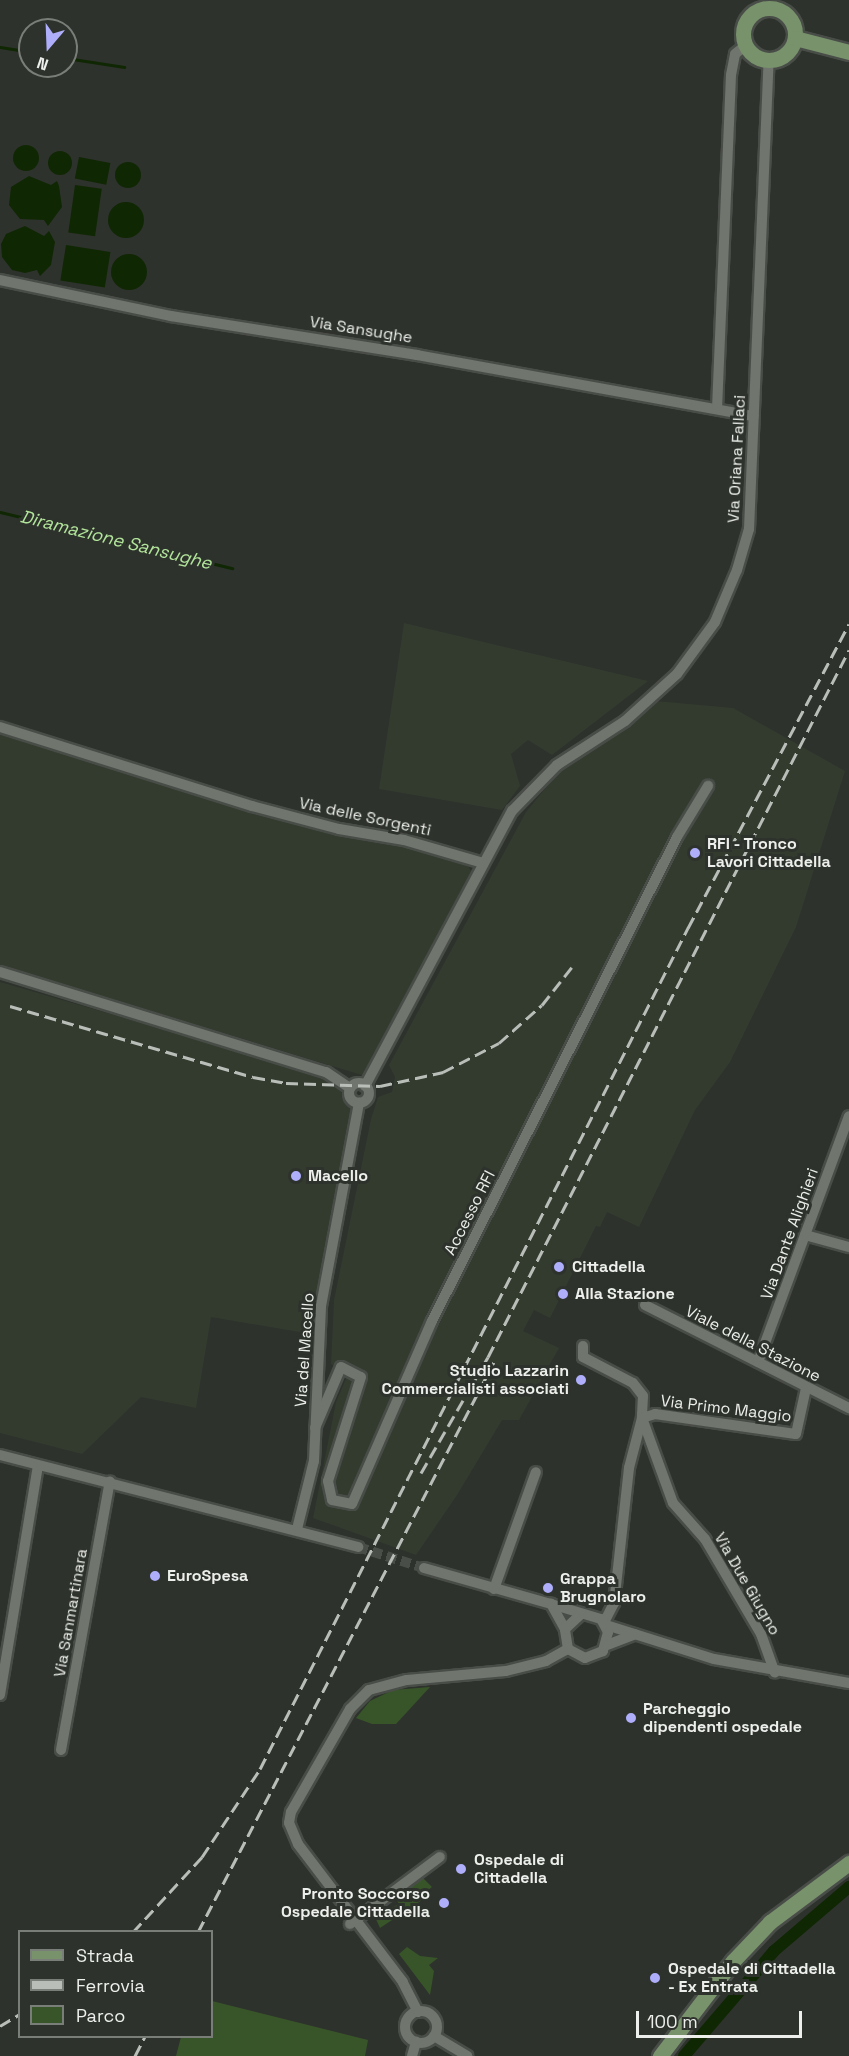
<!DOCTYPE html>
<html>
<head>
<meta charset="utf-8">
<style>
	body { margin:0 }
	#map { position:relative; width:849px; height:2056px; overflow:hidden; background:#2e322c; font-family:"Space Grotesk",sans-serif }
	div>[style] { position:absolute }
	[style*='--x'] { left:calc(var(--x)*1px); top:calc(var(--y)*1px); width:calc(var(--w)*1px); rotate:calc(var(--a)*1deg) }
	.built>* { inset:0; background:#333b2f }
	.green>* { inset:0; background:#38552a }
	.water>* { inset:0; background:#102704; transform-origin:0 0 }
	.round { border-radius:50% }
	.stream>* { height:3px; margin:-1.5px; padding:0 1.5px; transform-origin:1.5px; border-radius:1.5px; background:#102704 }
	.canal>* { height:12px; margin:-6px; padding:0 6px; transform-origin:6px; border-radius:6px; background:#102704 }
	.street-tunnel>* { height:10px; margin-top:-5px; transform-origin:0; background:repeating-linear-gradient(90deg,#4a4e49 0 10px,transparent 0 15px) }
	.roads { filter:drop-shadow(2px 0 #494d48) drop-shadow(-2px 0 #494d48) drop-shadow(0 2px #494d48) drop-shadow(0 -2px #494d48) }
	.street>* { height:10px; margin:-5px; padding:0 5px; transform-origin:5px; border-radius:5px; background:#70766e }
	.street>.ring { margin:-5px; padding:0; box-sizing:content-box; background:none; border:10px solid #70766e; border-radius:50% }
	.secondary>* { height:15px; margin:-7.5px; padding:0 7.5px; transform-origin:7.5px; border-radius:7.5px; background:#78926b }
	.secondary>.ring { margin:-7.5px; padding:0; box-sizing:content-box; background:none; border:15px solid #78926b; border-radius:50% }
	.rail>* { height:3px; margin-top:-1.5px; transform-origin:0; background:repeating-linear-gradient(90deg,#babeb9 0 12px,transparent 0 18px) }
	.dots>* { width:16px; height:16px; translate:-50% -50%; box-sizing:border-box; border:3px solid #2e322c; border-radius:50% }
	span { translate:-50% -50%; white-space:nowrap; text-align:center; line-height:1.15; -webkit-text-stroke:6px #2e322c; paint-order:stroke }
	.street-label { font-size:16px; color:#ecefeb }
	.poi-label { font-size:16px; color:#ecefeb; font-weight:700 }
	.left { translate:0 -50%; text-align:left }
	.right { translate:-100% -50%; text-align:right }
	.water-label { font-size:18px; color:#b2e59b; font-style:italic }
	.legend { position:absolute; left:18px; top:1930px; width:195px; height:108px; box-sizing:border-box; background:#2e322c; border:2px solid #7a7e78; margin:0; padding:8px 10px; list-style:none; font-size:18px; color:#ecefeb }
	.legend li { display:flex; align-items:center; gap:12px; height:30px }
	.legend b { width:30px; border:2px solid #7a7e78 }
	.north { position:absolute; left:18px; top:18px; width:60px; height:60px; box-sizing:border-box; background:#2e322c; border:2px solid #7a7e78; border-radius:50%; rotate:199deg; font-size:16px; font-weight:700; line-height:24px; text-align:center; color:#ecefeb }
	.north::after { content:''; display:block; margin:auto; width:21px; height:27px; background:#aeaefb; clip-path:polygon(50% 0,100% 100%,50% 72%,0 100%) }
	.scale { position:absolute; left:636px; top:2011px; width:166px; height:27px; box-sizing:border-box; border:3px solid #ecefeb; border-top:0; padding-left:8px; font-size:18px; line-height:21px; white-space:nowrap; color:#ecefeb; -webkit-text-stroke:4px #2e322c; paint-order:stroke }
</style>
</head>
<body>
<div id="map">
	<div class="built">
		<i style="clip-path:polygon(404px 623px,648px 681px,552px 755px,528px 740px,511px 754px,520px 786px,502px 810px,379px 789px)"></i>
		<i style="clip-path:polygon(644px 700px,733px 708px,845px 771px,796px 927px,730px 1062px,695px 1110px,639px 1227px,607px 1212px,600px 1227px,596px 1226px,550px 1318px,534px 1310px,523px 1331px,559px 1348px,519px 1420px,502px 1420px,457px 1495px,416px 1555px,313px 1518px,336px 1402px,348px 1374px,331px 1364px,334px 1300px,371px 1119px,378px 1097px,392px 1092px,395px 1077px,389px 1065px,526px 812px,571px 757px)"></i>
		<i style="clip-path:polygon(0 726px,465px 861px,471px 871px,365px 1076px,0 965px)"></i>
		<i style="clip-path:polygon(0 982px,318px 1074px,343px 1092px,353px 1108px,311px 1334px,211px 1317px,196px 1408px,141px 1397px,82px 1454px,0 1433px)"></i>
	</div>
	<div class="green">
		<i style="clip-path:polygon(430px 1687px,396px 1724px,372px 1724px,356px 1718px,370px 1701px,393px 1690px)"></i>
		<i style="clip-path:polygon(423px 1878px,432px 1887px,428px 1890px,431px 1894px,380px 1928px,375px 1917px,399px 1904px,396px 1898px)"></i>
		<i style="clip-path:polygon(407px 1947px,420px 1956px,438px 1958px,429px 1965px,434px 1971px,430px 1995px,399px 1954px)"></i>
		<i style="clip-path:polygon(212px 2001px,368px 2040px,365px 2056px,176px 2056px,181px 2037px,212px 2036px)"></i>
	</div>
	<div class="water">
		<i class="round" style="left:13px;top:145px;width:26px;height:26px"></i>
		<i class="round" style="left:48px;top:151px;width:24px;height:24px"></i>
		<i style="left:79px;top:157px;width:32px;height:22px;rotate:11deg"></i>
		<i class="round" style="left:115px;top:162px;width:26px;height:26px"></i>
		<i style="clip-path:polygon(29px 176px,51px 185px,57px 181px,59px 186px,62px 207px,48px 226px,44px 220px,20px 219px,9px 205px,11px 187px)"></i>
		<i style="left:75px;top:185px;width:27px;height:48px;rotate:8deg"></i>
		<i class="round" style="left:108px;top:202px;width:36px;height:36px"></i>
		<i style="clip-path:polygon(25px 226px,44px 236px,49px 231px,55px 242px,51px 265px,40px 276px,37px 270px,25px 273px,12px 270px,2px 257px,1px 244px,6px 234px)"></i>
		<i style="left:66px;top:245px;width:45px;height:36px;rotate:9deg"></i>
		<i class="round" style="left:111px;top:254px;width:36px;height:36px"></i>
	</div>
	<div class="stream">
		<i style="--x:0;--y:47;--w:30;--a:9"></i>
		<i style="--x:66;--y:58;--w:59;--a:8.8"></i>
		<i style="--x:0;--y:512;--w:239;--a:13.6"></i>
	</div>
	<div class="canal">
		<i style="--x:684;--y:2056;--w:138;--a:-49.4"></i>
		<i style="--x:774;--y:1951;--w:99;--a:-40.5"></i>
	</div>
	<div class="street-tunnel">
		<i style="--x:358;--y:1547;--w:69;--a:17.7"></i>
	</div>
	<div class="roads">
		<div class="street">
			<i style="--x:0;--y:280;--w:175;--a:11.9"></i>
			<i style="--x:171;--y:316;--w:249;--a:9"></i>
			<i style="--x:417;--y:355;--w:342;--a:10.3"></i>
			<i style="--x:717;--y:409;--w:334;--a:-87.6"></i>
			<i style="--x:731;--y:75;--w:21;--a:-79"></i>
			<i style="--x:735;--y:54;--w:13;--a:-39"></i>
			<i style="--x:0;--y:727;--w:264;--a:17.4"></i>
			<i style="--x:252;--y:806;--w:90;--a:14.8"></i>
			<i style="--x:339;--y:829;--w:66;--a:9.6"></i>
			<i style="--x:404;--y:840;--w:82;--a:16.2"></i>
			<i style="--x:0;--y:972;--w:341;--a:17.1"></i>
			<i style="--x:326;--y:1072;--w:29;--a:34"></i>
			<i class="ring" style="left:349px;top:1083px;width:10px;height:10px"></i>
			<i style="--x:365;--y:1086;--w:312;--a:-61.9"></i>
			<i style="--x:512;--y:811;--w:64;--a:-45.6"></i>
			<i style="--x:557;--y:765;--w:81;--a:-32.9"></i>
			<i style="--x:625;--y:721;--w:70;--a:-42.1"></i>
			<i style="--x:677;--y:674;--w:64;--a:-53.8"></i>
			<i style="--x:715;--y:622;--w:56;--a:-67.1"></i>
			<i style="--x:737;--y:570;--w:43;--a:-73.7"></i>
			<i style="--x:749;--y:529;--w:468;--a:-87.6"></i>
			<i style="--x:805;--y:1235;--w:46;--a:15.3"></i>
			<i style="--x:645;--y:1305;--w:229;--a:26.8"></i>
			<i style="--x:583;--y:1346;--w:11;--a:90"></i>
			<i style="--x:583;--y:1357;--w:56;--a:27.5"></i>
			<i style="--x:633;--y:1383;--w:16;--a:52"></i>
			<i style="--x:643;--y:1396;--w:22;--a:93"></i>
			<i style="--x:642;--y:1418;--w:52;--a:104.6"></i>
			<i style="--x:629;--y:1468;--w:136;--a:96.3"></i>
			<i style="--x:614;--y:1603;--w:22;--a:117"></i>
			<i style="--x:758;--y:1362;--w:262;--a:-69.7"></i>
			<i style="--x:642;--y:1418;--w:90;--a:70"></i>
			<i style="--x:673;--y:1503;--w:48;--a:48.4"></i>
			<i style="--x:705;--y:1539;--w:110;--a:59.5"></i>
			<i style="--x:761;--y:1634;--w:41;--a:70.3"></i>
			<i style="--x:642;--y:1418;--w:14;--a:-17"></i>
			<i style="--x:655;--y:1414;--w:142;--a:8.1"></i>
			<i style="--x:796;--y:1434;--w:47;--a:-77.7"></i>
			<i style="--x:315;--y:1428;--w:66;--a:-66.9"></i>
			<i style="--x:341;--y:1367;--w:22;--a:27"></i>
			<i style="--x:361;--y:1377;--w:109;--a:107.6"></i>
			<i style="--x:328;--y:1481;--w:19;--a:78"></i>
			<i style="--x:332;--y:1500;--w:20;--a:11"></i>
			<i style="--x:352;--y:1504;--w:200;--a:-66.4"></i>
			<i style="--x:432;--y:1321;--w:542;--a:-63.15"></i>
			<i style="--x:677;--y:837;--w:60;--a:-58.7"></i>
			<i style="--x:0;--y:1455;--w:370;--a:14.4"></i>
			<i style="--x:297;--y:1529;--w:70;--a:-76"></i>
			<i style="--x:314;--y:1461;--w:155;--a:-87.4"></i>
			<i style="--x:321;--y:1306;--w:207;--a:-79.4"></i>
			<i style="--x:424;--y:1568;--w:132;--a:15.8"></i>
			<i style="--x:494;--y:1589;--w:124;--a:-70.3"></i>
			<i style="--x:606;--y:1625;--w:113;--a:17.5"></i>
			<i style="--x:714;--y:1659;--w:137;--a:10.1"></i>
			<i style="--x:565;--y:1629;--w:29;--a:-119"></i>
			<i style="--x:551;--y:1604;--w:52;--a:16.7"></i>
			<i style="--x:601;--y:1619;--w:15;--a:62"></i>
			<i style="--x:608;--y:1632;--w:20;--a:105"></i>
			<i style="--x:603;--y:1651;--w:19;--a:159"></i>
			<i style="--x:585;--y:1658;--w:19;--a:-152"></i>
			<i style="--x:568;--y:1649;--w:20;--a:-99"></i>
			<i style="--x:565;--y:1629;--w:22;--a:-43"></i>
			<i style="--x:607;--y:1645;--w:30;--a:-21"></i>
			<i style="--x:0;--y:1695;--w:232;--a:-80.6"></i>
			<i style="--x:61;--y:1750;--w:273;--a:-79.7"></i>
			<i style="--x:350;--y:1924;--w:112;--a:-36.7"></i>
			<i class="ring" style="left:405px;top:2011px;width:22px;height:22px"></i>
			<i style="--x:418;--y:2012;--w:34;--a:-117"></i>
			<i style="--x:403;--y:1982;--w:173;--a:-127.3"></i>
			<i style="--x:298;--y:1844;--w:23;--a:-113"></i>
			<i style="--x:289;--y:1823;--w:11;--a:-80"></i>
			<i style="--x:291;--y:1812;--w:119;--a:-60.2"></i>
			<i style="--x:350;--y:1709;--w:27;--a:-45"></i>
			<i style="--x:369;--y:1690;--w:39;--a:-15"></i>
			<i style="--x:407;--y:1680;--w:99;--a:-5.2"></i>
			<i style="--x:506;--y:1671;--w:41;--a:-14"></i>
			<i style="--x:546;--y:1661;--w:25;--a:-29"></i>
			<i style="--x:434;--y:2036;--w:39;--a:31"></i>
			<i style="--x:412;--y:2056;--w:15;--a:-74"></i>
		</div>
		<div class="secondary">
			<i class="ring" style="left:743px;top:8px;width:37px;height:37px"></i>
			<i style="--x:795;--y:38;--w:56;--a:14.5"></i>
			<i style="--x:660;--y:2056;--w:120;--a:-52.5"></i>
			<i style="--x:733;--y:1961;--w:54;--a:-46.5"></i>
			<i style="--x:770;--y:1922;--w:99;--a:-36.8"></i>
		</div>
	</div>
	<div class="rail">
		<i style="--x:10;--y:1006;--w:253;--a:16.3"></i>
		<i style="--x:253;--y:1077;--w:34;--a:10"></i>
		<i style="--x:286;--y:1083;--w:94;--a:1.8"></i>
		<i style="--x:380;--y:1086;--w:65;--a:-12.5"></i>
		<i style="--x:443;--y:1072;--w:63;--a:-27.4"></i>
		<i style="--x:499;--y:1043;--w:57;--a:-41.5"></i>
		<i style="--x:542;--y:1005;--w:53;--a:-51.8"></i>
		<i style="--x:421;--y:1473;--w:134;--a:-60"></i>
		<i style="--x:488;--y:1357;--w:794;--a:-62.95"></i>
		<i style="--x:133;--y:1932;--w:102;--a:-47.4"></i>
		<i style="--x:202;--y:1857;--w:105;--a:-56.6"></i>
		<i style="--x:260;--y:1769;--w:944;--a:-63.03"></i>
		<i style="--x:688;--y:928;--w:344;--a:-62.1"></i>
		<i style="--x:198;--y:1932;--w:642;--a:-62.56"></i>
		<i style="--x:0;--y:2026;--w:23;--a:-31"></i>
		<i style="--x:135;--y:2056;--w:22;--a:-63"></i>
	</div>
	<div class="dots">
		<i style="left:695px;top:853px;background:#aeaefb"></i>
		<i style="left:296px;top:1176px;background:#aeaefb"></i>
		<i style="left:559px;top:1267px;background:#aeaefb"></i>
		<i style="left:563px;top:1294px;background:#aeaefb"></i>
		<i style="left:581px;top:1380px;background:#aeaefb"></i>
		<i style="left:155px;top:1576px;background:#aeaefb"></i>
		<i style="left:548px;top:1588px;background:#aeaefb"></i>
		<i style="left:631px;top:1718px;background:#aeaefb"></i>
		<i style="left:461px;top:1869px;background:#aeaefb"></i>
		<i style="left:444px;top:1903px;background:#aeaefb"></i>
		<i style="left:655px;top:1978px;background:#aeaefb"></i>
	</div>
	<div class="street-label">
		<span style="left:361px;top:330px;rotate:9deg">Via Sansughe</span>
		<span style="left:737px;top:459px;rotate:-87deg">Via Oriana Fallaci</span>
		<span style="left:365px;top:817px;rotate:12deg">Via delle Sorgenti</span>
		<span style="left:470px;top:1213px;rotate:-63deg">Accesso RFI</span>
		<span style="left:790px;top:1234px;rotate:-70deg">Via Dante Alighieri</span>
		<span style="left:753px;top:1344px;rotate:27deg">Viale della Stazione</span>
		<span style="left:305px;top:1350px;rotate:-86deg">Via del Macello</span>
		<span style="left:726px;top:1409px;rotate:7deg">Via Primo Maggio</span>
		<span style="left:747px;top:1584px;rotate:60deg">Via Due Giugno</span>
		<span style="left:71px;top:1613px;rotate:-80deg">Via Sanmartinara</span>
	</div>
	<div class="poi-label">
		<span class="left" style="left:707px;top:853px">RFI - Tronco<br>Lavori Cittadella</span>
		<span class="left" style="left:308px;top:1176px">Macello</span>
		<span class="left" style="left:572px;top:1267px">Cittadella</span>
		<span class="left" style="left:575px;top:1294px">Alla Stazione</span>
		<span class="right" style="left:569px;top:1380px">Studio Lazzarin<br>Commercialisti associati</span>
		<span class="left" style="left:167px;top:1576px">EuroSpesa</span>
		<span class="left" style="left:560px;top:1588px">Grappa<br>Brugnolaro</span>
		<span class="left" style="left:643px;top:1718px">Parcheggio<br>dipendenti ospedale</span>
		<span class="left" style="left:474px;top:1869px">Ospedale di<br>Cittadella</span>
		<span class="right" style="left:430px;top:1903px">Pronto Soccorso<br>Ospedale Cittadella</span>
		<span class="left" style="left:668px;top:1978px">Ospedale di Cittadella<br>- Ex Entrata</span>
	</div>
	<div class="water-label">
		<span style="left:116px;top:540px;rotate:14deg">Diramazione Sansughe</span>
	</div>
	<ul class="legend">
	<li><b style="height:8px;background:#78926b"></b>Strada</li>
	<li><b style="height:8px;background:#babeb9"></b>Ferrovia</li>
	<li><b style="height:16px;background:#38552a"></b>Parco</li>
	</ul>
	<div class="north">N</div>
	<div class="scale">100 m</div>
</div>
</body>
</html>
